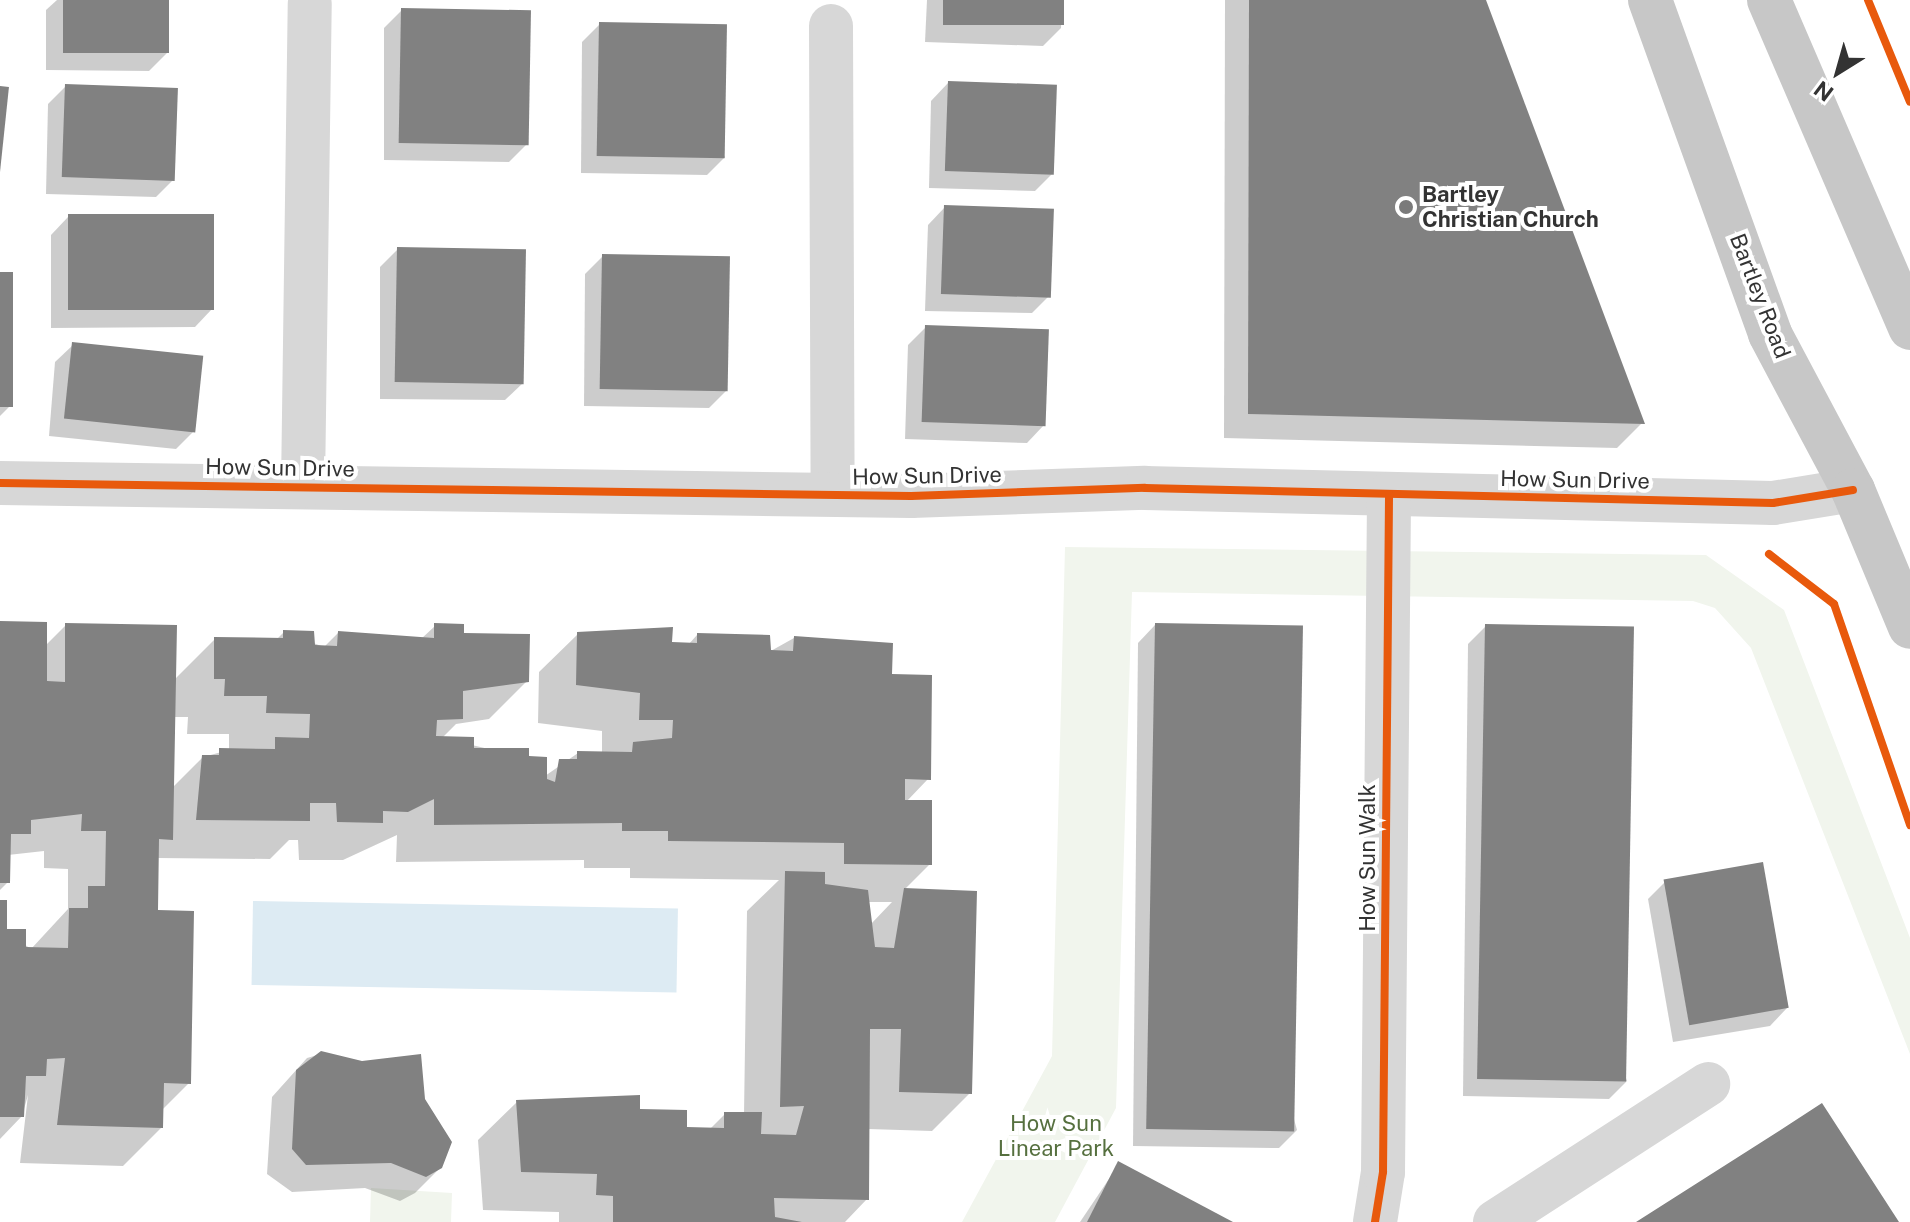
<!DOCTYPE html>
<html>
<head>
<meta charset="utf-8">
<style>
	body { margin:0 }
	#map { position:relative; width:1910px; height:1222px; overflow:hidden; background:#fff; font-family:"Public Sans",sans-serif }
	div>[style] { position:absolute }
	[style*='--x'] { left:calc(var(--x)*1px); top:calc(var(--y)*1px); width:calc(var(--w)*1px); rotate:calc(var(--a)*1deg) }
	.green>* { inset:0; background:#f1f5ed }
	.water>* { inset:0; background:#ddebf3; transform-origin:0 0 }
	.shadow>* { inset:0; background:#0003 }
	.building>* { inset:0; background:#818181; transform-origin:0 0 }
	.minor>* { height:44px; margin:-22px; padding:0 22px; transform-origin:22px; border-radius:22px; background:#d7d7d7 }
	.trunk>* { height:44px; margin:-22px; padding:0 22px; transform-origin:22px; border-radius:22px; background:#c7c7c7 }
	.cycleway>* { height:8px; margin:-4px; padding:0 4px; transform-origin:4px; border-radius:4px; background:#e8590c }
	.dots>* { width:22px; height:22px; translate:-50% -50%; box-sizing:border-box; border:4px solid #fff; border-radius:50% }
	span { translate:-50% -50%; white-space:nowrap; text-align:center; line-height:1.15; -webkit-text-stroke:8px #fff; paint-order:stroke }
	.poi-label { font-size:22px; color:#333; font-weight:700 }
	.left { translate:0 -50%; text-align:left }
	.street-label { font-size:22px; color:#333 }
	.park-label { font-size:22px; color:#56703f }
	.north { position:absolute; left:1798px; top:32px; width:80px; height:80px; -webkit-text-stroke:6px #fff; paint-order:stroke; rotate:217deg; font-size:22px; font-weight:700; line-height:32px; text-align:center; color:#333 }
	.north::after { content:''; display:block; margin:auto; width:28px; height:36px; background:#333; clip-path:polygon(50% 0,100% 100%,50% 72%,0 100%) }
</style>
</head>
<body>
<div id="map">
	<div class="green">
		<i style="clip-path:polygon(1065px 547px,1706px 555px,1784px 610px,1910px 938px,1910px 1054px,1751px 648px,1715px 608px,1693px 601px,1132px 592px,1116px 1108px,1055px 1222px,962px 1222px,1052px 1056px)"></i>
		<i style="clip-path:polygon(371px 1188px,452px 1193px,451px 1222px,370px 1222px)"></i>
	</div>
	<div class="water">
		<i style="left:253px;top:901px;width:425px;height:84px;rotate:1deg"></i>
	</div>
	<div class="shadow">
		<i style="clip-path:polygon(57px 0,167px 0,167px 53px,149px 71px,46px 70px,46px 10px)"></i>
		<i style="clip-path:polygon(927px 0,1062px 0,1061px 28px,1043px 46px,925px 42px)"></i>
		<i style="clip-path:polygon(1225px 0,1484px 0,1642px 423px,1617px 448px,1224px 438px)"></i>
		<i style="clip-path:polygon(402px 10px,527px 144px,509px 162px,384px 160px,384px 28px)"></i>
		<i style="clip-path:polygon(600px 24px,725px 157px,707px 175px,581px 173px,582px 42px)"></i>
		<i style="clip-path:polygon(948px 83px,1053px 173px,1035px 191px,929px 188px,931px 101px)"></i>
		<i style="clip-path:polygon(66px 86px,174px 179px,156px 197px,46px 194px,48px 104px)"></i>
		<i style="clip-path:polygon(945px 207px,1049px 296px,1032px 313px,925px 311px,928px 225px)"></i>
		<i style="clip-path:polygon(68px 217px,212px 309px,195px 327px,51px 328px,51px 235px)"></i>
		<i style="clip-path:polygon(398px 249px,523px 383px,505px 400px,380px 399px,380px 267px)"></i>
		<i style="clip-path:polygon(603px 256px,727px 390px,709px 408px,584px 406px,585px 274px)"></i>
		<i style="clip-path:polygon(0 274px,10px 406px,0 416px)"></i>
		<i style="clip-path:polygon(926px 327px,1044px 425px,1027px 443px,905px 439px,908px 345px)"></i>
		<i style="clip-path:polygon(73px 345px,194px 431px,176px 449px,49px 436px,55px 362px)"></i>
		<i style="clip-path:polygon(evenodd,0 623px,45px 646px,66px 625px,174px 680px,215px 639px,276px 640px,284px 632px,324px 647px,338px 633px,421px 639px,435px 626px,462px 635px,527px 681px,489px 719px,456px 724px,442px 738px,527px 758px,545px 776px,578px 753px,602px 754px,602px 731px,538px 723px,539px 672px,578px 634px,688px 645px,697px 635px,769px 652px,794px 638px,890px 676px,928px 779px,906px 802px,930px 864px,904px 890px,975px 892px,970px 1093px,932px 1131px,868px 1129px,867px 1199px,845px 1222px,559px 1222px,559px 1212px,483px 1210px,478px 1140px,517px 1102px,638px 1111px,685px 1129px,709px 1130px,725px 1114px,744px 1114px,747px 911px,779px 880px,630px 878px,630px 868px,584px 868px,584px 860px,396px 862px,397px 835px,343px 860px,299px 860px,298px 840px,289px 840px,270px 859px,157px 858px,156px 912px,189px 1083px,162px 1110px,161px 1128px,123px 1166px,20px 1163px,28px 1095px,22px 1116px,0 1139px,0 902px,5px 931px,31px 949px,68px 909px,68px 869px,44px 868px,44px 851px,8px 855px,8px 882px,0 890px,0 623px,173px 717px,188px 717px,187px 734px,229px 734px,229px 750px,203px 757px,172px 788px,173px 717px,0 623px,867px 902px,892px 902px,870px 925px,867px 902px)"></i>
		<i style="clip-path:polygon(1155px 625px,1297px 1130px,1279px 1148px,1133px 1146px,1138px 643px)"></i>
		<i style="clip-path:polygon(1486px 626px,1627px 1081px,1609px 1099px,1463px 1096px,1468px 644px)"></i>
		<i style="clip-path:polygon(1665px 882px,1787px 1008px,1770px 1026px,1673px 1042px,1648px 899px)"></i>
		<i style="clip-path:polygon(321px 1054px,423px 1100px,441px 1167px,415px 1193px,400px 1201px,365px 1188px,292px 1192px,267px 1174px,272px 1097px,307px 1058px)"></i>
		<i style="clip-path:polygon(1119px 1164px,1229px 1222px,1080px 1222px)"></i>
	</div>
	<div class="building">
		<i style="left:63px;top:0;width:106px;height:53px"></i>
		<i style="left:943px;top:0;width:121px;height:25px"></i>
		<i style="clip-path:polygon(1249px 0,1486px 0,1645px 424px,1248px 414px)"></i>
		<i style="left:401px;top:8px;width:130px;height:135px;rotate:1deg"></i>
		<i style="left:599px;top:22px;width:128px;height:134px;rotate:1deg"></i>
		<i style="left:948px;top:81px;width:109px;height:90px;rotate:2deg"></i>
		<i style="left:65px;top:84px;width:113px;height:93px;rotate:2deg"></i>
		<i style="left:0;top:86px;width:9px;height:134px;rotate:6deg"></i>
		<i style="left:944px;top:205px;width:110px;height:89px;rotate:2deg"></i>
		<i style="left:214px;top:214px;width:96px;height:146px;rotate:90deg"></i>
		<i style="left:397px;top:247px;width:129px;height:135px;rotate:1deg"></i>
		<i style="left:602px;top:254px;width:128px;height:135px;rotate:1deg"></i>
		<i style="left:0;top:272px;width:13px;height:135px"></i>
		<i style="left:925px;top:325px;width:124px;height:97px;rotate:2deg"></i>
		<i style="left:72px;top:342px;width:132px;height:77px;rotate:6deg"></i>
		<i style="clip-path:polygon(0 621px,47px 622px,47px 681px,65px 682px,65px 623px,177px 625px,173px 840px,159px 839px,158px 910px,194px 911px,191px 1084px,164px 1083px,163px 1128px,57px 1125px,65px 1058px,47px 1059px,46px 1076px,26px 1076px,24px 1117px,0 1117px,0 900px,7px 900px,7px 929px,26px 929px,26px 947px,68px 948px,69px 908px,88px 908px,88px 886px,105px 886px,106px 831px,81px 831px,82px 814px,31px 820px,31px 834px,11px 834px,10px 883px,0 883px)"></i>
		<i style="clip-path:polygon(434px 623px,464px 624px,464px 633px,530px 634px,529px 682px,463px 691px,463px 719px,437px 720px,436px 736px,474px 737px,474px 748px,529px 748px,529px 756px,547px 757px,547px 779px,555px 782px,559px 759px,577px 759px,577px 751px,632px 752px,633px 742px,672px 738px,673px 720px,639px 720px,640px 693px,576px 685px,577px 632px,673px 627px,672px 642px,697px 643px,697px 633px,770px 635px,771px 650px,793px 651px,794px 636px,893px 643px,892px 674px,932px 675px,931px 780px,905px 779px,905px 800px,932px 800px,932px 865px,844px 864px,844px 843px,668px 841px,668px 831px,622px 831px,622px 823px,434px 825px,434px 799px,408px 812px,383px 811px,383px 823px,337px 822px,336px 803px,310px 803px,310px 821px,196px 820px,202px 755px,219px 755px,219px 748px,275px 749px,275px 737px,309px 738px,310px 714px,266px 713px,267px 696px,224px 696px,225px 679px,214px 679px,214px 637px,283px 638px,283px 630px,314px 631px,315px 645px,337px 646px,338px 631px,434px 638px)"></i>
		<i style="left:1155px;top:623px;width:148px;height:506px;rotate:1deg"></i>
		<i style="left:1485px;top:624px;width:149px;height:455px;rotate:1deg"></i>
		<i style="left:1763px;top:862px;width:148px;height:101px;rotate:80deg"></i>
		<i style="clip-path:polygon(785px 871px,825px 872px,825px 884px,868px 890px,875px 947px,894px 948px,904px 888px,977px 891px,972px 1094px,899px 1092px,901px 1029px,870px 1029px,869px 1200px,774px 1198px,775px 1217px,802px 1222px,613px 1222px,613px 1196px,596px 1195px,597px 1174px,521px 1172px,516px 1100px,640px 1095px,640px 1109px,687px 1110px,687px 1127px,724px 1128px,724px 1112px,762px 1112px,761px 1134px,796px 1135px,804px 1106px,780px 1107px)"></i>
		<i style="clip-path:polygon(321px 1051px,362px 1061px,421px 1054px,425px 1099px,452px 1142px,442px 1168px,426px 1177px,391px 1163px,306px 1165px,292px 1149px,296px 1070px)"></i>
		<i style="clip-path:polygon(1822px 1103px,1899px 1222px,1636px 1222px,1779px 1131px)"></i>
		<i style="clip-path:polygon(1118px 1161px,1233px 1222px,1087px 1222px)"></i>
	</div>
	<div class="minor">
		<i style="--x:831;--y:26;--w:468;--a:89.8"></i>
		<i style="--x:0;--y:483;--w:911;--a:0.82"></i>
		<i style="--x:911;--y:496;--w:234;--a:-2"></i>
		<i style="--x:1145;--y:488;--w:628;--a:1.37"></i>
		<i style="--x:1773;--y:503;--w:81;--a:-9.2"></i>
		<i style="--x:303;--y:486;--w:482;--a:-89.2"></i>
		<i style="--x:1375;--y:1222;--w:51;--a:-80.9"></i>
		<i style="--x:1383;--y:1172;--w:678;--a:-89.49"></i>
		<i style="--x:1495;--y:1222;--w:254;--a:-32.9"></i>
	</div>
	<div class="trunk">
		<i style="--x:1650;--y:0;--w:355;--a:70.2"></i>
		<i style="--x:1770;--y:334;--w:177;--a:62"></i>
		<i style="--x:1853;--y:490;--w:148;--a:67.4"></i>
		<i style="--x:1769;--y:0;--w:357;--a:66.7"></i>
	</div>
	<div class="cycleway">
		<i style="--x:1868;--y:0;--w:110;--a:67.6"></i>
		<i style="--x:0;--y:483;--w:911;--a:0.82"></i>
		<i style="--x:911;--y:496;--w:234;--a:-2"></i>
		<i style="--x:1145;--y:488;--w:628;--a:1.37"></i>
		<i style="--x:1773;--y:503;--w:81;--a:-9.2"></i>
		<i style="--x:1769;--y:554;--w:82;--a:37.6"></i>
		<i style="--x:1834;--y:604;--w:234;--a:71"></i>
		<i style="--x:1375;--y:1222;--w:51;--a:-80.9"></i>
		<i style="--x:1383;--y:1172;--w:678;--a:-89.49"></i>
	</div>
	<div class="dots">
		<i style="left:1406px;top:207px;background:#7a7a7a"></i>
	</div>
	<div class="poi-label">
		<span class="left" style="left:1422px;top:207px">Bartley<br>Christian Church</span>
	</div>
	<div class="street-label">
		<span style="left:1760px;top:296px;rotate:69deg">Bartley Road</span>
		<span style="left:280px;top:468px;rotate:1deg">How Sun Drive</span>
		<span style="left:927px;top:476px;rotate:-1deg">How Sun Drive</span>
		<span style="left:1575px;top:480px;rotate:1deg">How Sun Drive</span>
		<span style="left:1368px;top:858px;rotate:-90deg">How Sun Walk</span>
	</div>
	<div class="park-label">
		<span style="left:1056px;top:1136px">How Sun<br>Linear Park</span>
	</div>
	<div class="north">N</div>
</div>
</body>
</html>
